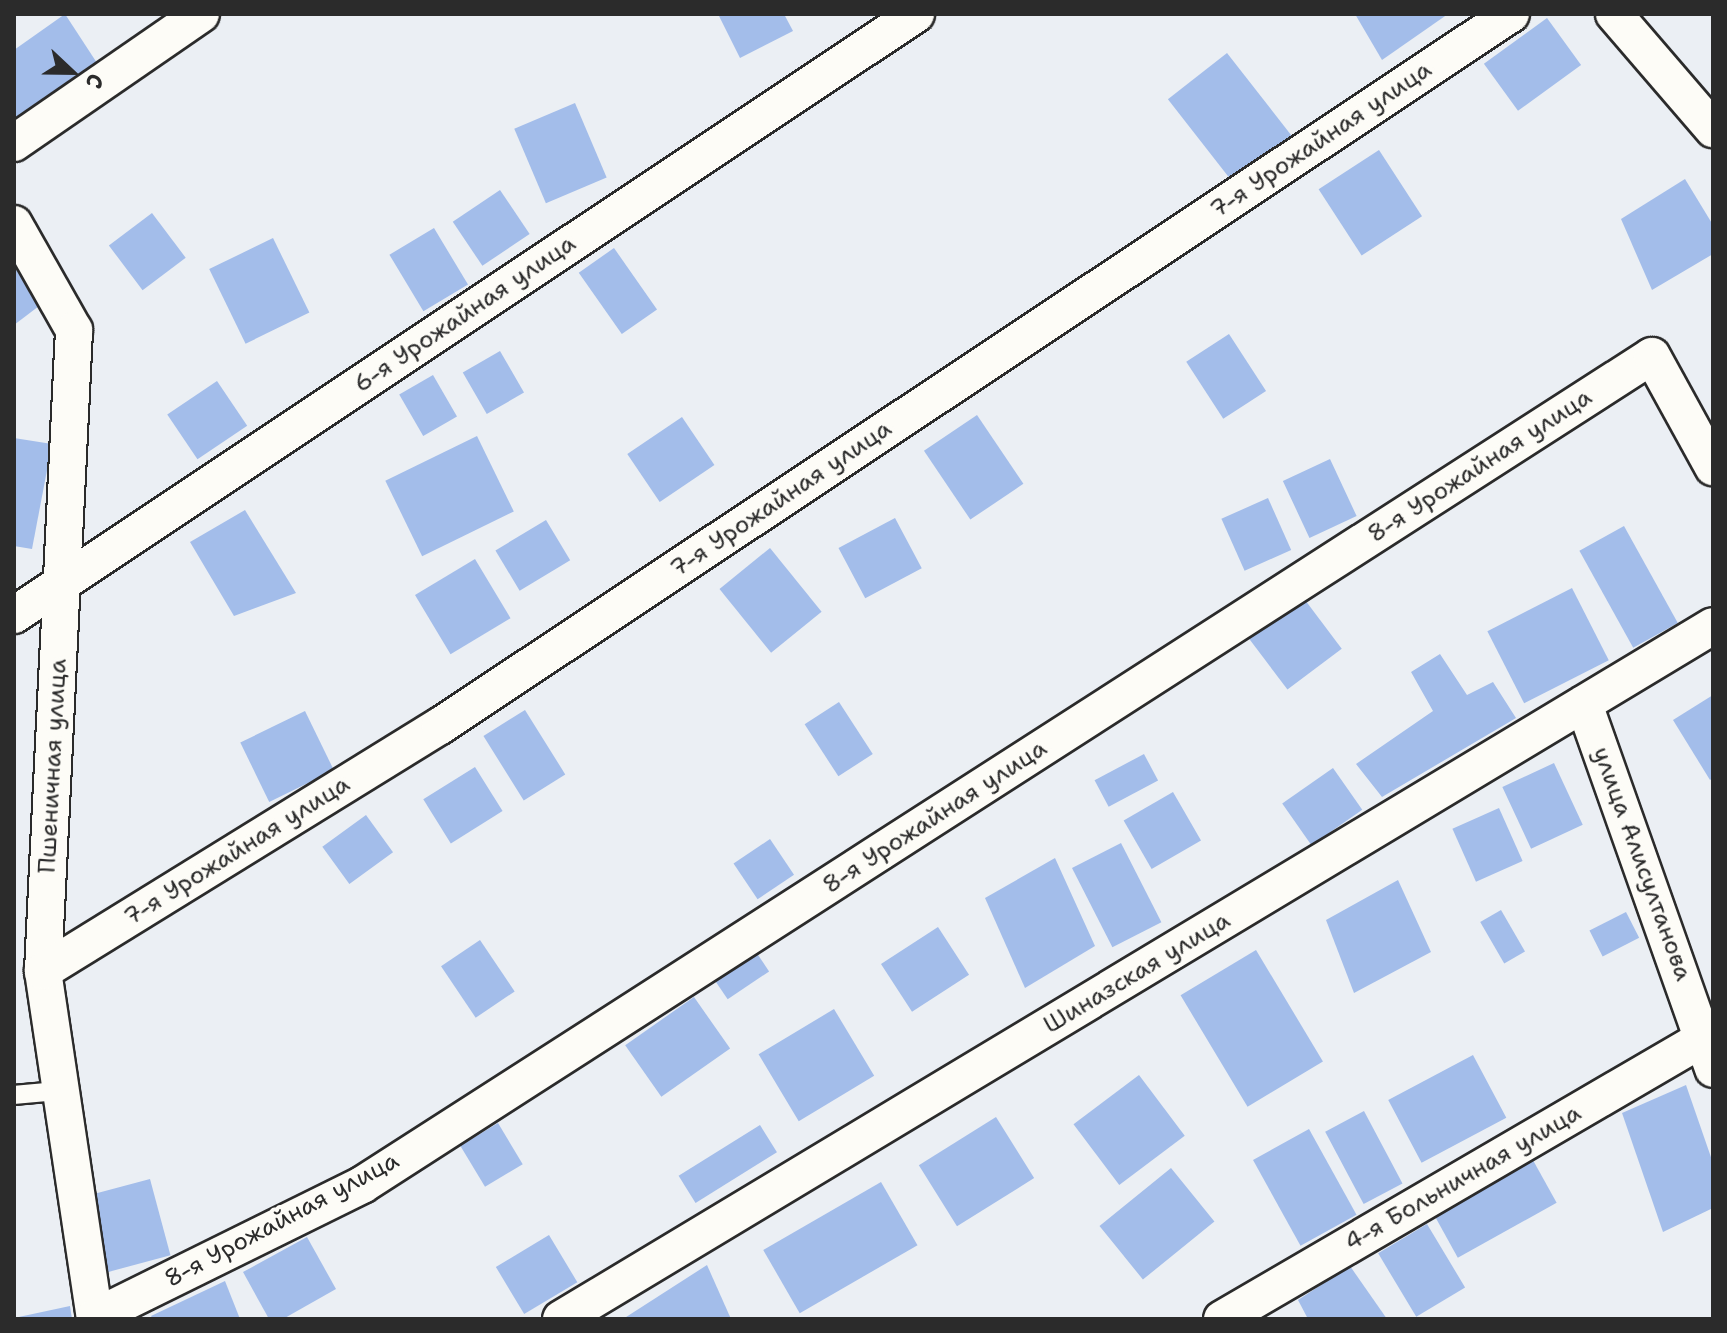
<!DOCTYPE html>
<html>
<head>
<meta charset="utf-8">
<style>
	body { margin:0 }
	#map { position:relative; width:1727px; height:1333px; overflow:hidden; background:#ebeff4; font-family:"Shantell Sans",sans-serif }
	div>[style] { position:absolute }
	[style*='--x'] { left:calc(var(--x)*1px); top:calc(var(--y)*1px); width:calc(var(--w)*1px); rotate:calc(var(--a)*1deg) }
	.building>* { inset:0; background:#a3bdea; transform-origin:0 0 }
	.roads { filter:drop-shadow(2px 0 #2b2b2b) drop-shadow(-2px 0 #2b2b2b) drop-shadow(0 2px #2b2b2b) drop-shadow(0 -2px #2b2b2b) }
	.service>* { height:18px; margin:-9px; padding:0 9px; transform-origin:9px; border-radius:9px; background:#fdfcf7 }
	.minor>* { height:36px; margin:-18px; padding:0 18px; transform-origin:18px; border-radius:18px; background:#fdfcf7 }
	span { translate:-50% -50%; white-space:nowrap; text-align:center; line-height:1.15; -webkit-text-stroke:8px #fdfcf7; paint-order:stroke }
	.street-label { font-size:24px; color:#2b2b2b }
	.frame { position:absolute; inset:0; border:16px solid #2b2b2b; pointer-events:none }
	.north { position:absolute; left:32px; top:32px; width:80px; height:80px; -webkit-text-stroke:6px #fdfcf7; paint-order:stroke; rotate:112deg; font-size:22px; font-weight:700; line-height:32px; text-align:center; color:#2b2b2b }
	.north::after { content:''; display:block; margin:auto; width:28px; height:36px; background:#2b2b2b; clip-path:polygon(50% 0,100% 100%,50% 72%,0 100%) }
</style>
</head>
<body>
<div id="map">
	<div class="building">
		<i style="clip-path:polygon(65px 14px,97px 63px,14px 124px,14px 50px)"></i>
		<i style="clip-path:polygon(718px 14px,784px 14px,793px 31px,740px 58px)"></i>
		<i style="clip-path:polygon(1355px 14px,1448px 14px,1382px 60px)"></i>
		<i style="left:1547px;top:18px;width:58px;height:78px;rotate:54deg"></i>
		<i style="left:1227px;top:53px;width:105px;height:75px;rotate:52deg"></i>
		<i style="left:575px;top:103px;width:81px;height:66px;rotate:67deg"></i>
		<i style="left:1379px;top:150px;width:79px;height:72px;rotate:57deg"></i>
		<i style="clip-path:polygon(1685px 179px,1713px 225px,1713px 254px,1652px 290px,1621px 219px)"></i>
		<i style="left:500px;top:190px;width:53px;height:57px;rotate:56deg"></i>
		<i style="left:152px;top:213px;width:56px;height:54px;rotate:53deg"></i>
		<i style="left:434px;top:228px;width:66px;height:52px;rotate:59deg"></i>
		<i style="left:273px;top:238px;width:83px;height:71px;rotate:64deg"></i>
		<i style="left:614px;top:248px;width:75px;height:43px;rotate:55deg"></i>
		<i style="clip-path:polygon(14px 257px,43px 303px,14px 325px)"></i>
		<i style="left:1229px;top:334px;width:68px;height:51px;rotate:57deg"></i>
		<i style="left:500px;top:351px;width:48px;height:43px;rotate:60deg"></i>
		<i style="left:433px;top:375px;width:48px;height:39px;rotate:60deg"></i>
		<i style="left:217px;top:381px;width:54px;height:60px;rotate:56deg"></i>
		<i style="left:977px;top:415px;width:83px;height:64px;rotate:56deg"></i>
		<i style="left:682px;top:417px;width:58px;height:66px;rotate:56deg"></i>
		<i style="left:477px;top:436px;width:84px;height:102px;rotate:64deg"></i>
		<i style="clip-path:polygon(14px 438px,52px 444px,32px 549px,14px 546px)"></i>
		<i style="left:1330px;top:459px;width:63px;height:52px;rotate:65deg"></i>
		<i style="left:1268px;top:498px;width:57px;height:51px;rotate:66deg"></i>
		<i style="clip-path:polygon(245px 510px,296px 593px,234px 616px,190px 542px)"></i>
		<i style="left:895px;top:518px;width:57px;height:64px;rotate:62deg"></i>
		<i style="left:546px;top:520px;width:47px;height:59px;rotate:59deg"></i>
		<i style="left:1624px;top:526px;width:111px;height:51px;rotate:61deg"></i>
		<i style="left:770px;top:548px;width:82px;height:65px;rotate:51deg"></i>
		<i style="left:475px;top:559px;width:69px;height:70px;rotate:59deg"></i>
		<i style="left:1293px;top:584px;width:81px;height:68px;rotate:53deg"></i>
		<i style="left:1572px;top:588px;width:81px;height:95px;rotate:63deg"></i>
		<i style="clip-path:polygon(1440px 654px,1467px 695px,1493px 682px,1516px 718px,1382px 797px,1356px 764px,1433px 711px,1411px 672px)"></i>
		<i style="clip-path:polygon(1713px 695px,1713px 778px,1710px 780px,1673px 720px)"></i>
		<i style="left:839px;top:702px;width:62px;height:41px;rotate:57deg"></i>
		<i style="left:525px;top:710px;width:76px;height:49px;rotate:58deg"></i>
		<i style="left:305px;top:711px;width:66px;height:72px;rotate:64deg"></i>
		<i style="left:1144px;top:754px;width:30px;height:56px;rotate:62deg"></i>
		<i style="left:1554px;top:763px;width:68px;height:57px;rotate:65deg"></i>
		<i style="left:475px;top:767px;width:52px;height:61px;rotate:58deg"></i>
		<i style="left:1333px;top:768px;width:51px;height:62px;rotate:55deg"></i>
		<i style="left:1173px;top:792px;width:56px;height:57px;rotate:60deg"></i>
		<i style="left:1499px;top:808px;width:58px;height:51px;rotate:66deg"></i>
		<i style="left:366px;top:815px;width:46px;height:54px;rotate:54deg"></i>
		<i style="left:770px;top:839px;width:43px;height:44px;rotate:56deg"></i>
		<i style="left:1121px;top:843px;width:89px;height:55px;rotate:63deg"></i>
		<i style="clip-path:polygon(1055px 858px,1095px 946px,1025px 988px,985px 898px)"></i>
		<i style="clip-path:polygon(1398px 880px,1431px 952px,1354px 993px,1326px 920px)"></i>
		<i style="left:1501px;top:910px;width:48px;height:24px;rotate:60deg"></i>
		<i style="left:1626px;top:912px;width:29px;height:41px;rotate:63deg"></i>
		<i style="left:938px;top:927px;width:57px;height:68px;rotate:57deg"></i>
		<i style="left:480px;top:940px;width:62px;height:47px;rotate:56deg"></i>
		<i style="left:754px;top:949px;width:27px;height:50px;rotate:56deg"></i>
		<i style="left:1256px;top:950px;width:130px;height:88px;rotate:59deg"></i>
		<i style="left:694px;top:997px;width:63px;height:84px;rotate:55deg"></i>
		<i style="left:834px;top:1009px;width:78px;height:88px;rotate:59deg"></i>
		<i style="left:1473px;top:1055px;width:71px;height:96px;rotate:62deg"></i>
		<i style="left:1139px;top:1075px;width:76px;height:82px;rotate:53deg"></i>
		<i style="clip-path:polygon(1686px 1085px,1713px 1163px,1713px 1208px,1663px 1232px,1622px 1113px)"></i>
		<i style="left:1364px;top:1111px;width:82px;height:44px;rotate:62deg"></i>
		<i style="left:996px;top:1117px;width:72px;height:91px;rotate:58deg"></i>
		<i style="left:498px;top:1123px;width:48px;height:44px;rotate:59deg"></i>
		<i style="left:760px;top:1125px;width:32px;height:96px;rotate:58deg"></i>
		<i style="left:1309px;top:1129px;width:98px;height:64px;rotate:61deg"></i>
		<i style="left:1529px;top:1153px;width:57px;height:113px;rotate:61deg"></i>
		<i style="left:1171px;top:1168px;width:69px;height:92px;rotate:51deg"></i>
		<i style="left:150px;top:1179px;width:79px;height:66px;rotate:75deg"></i>
		<i style="left:881px;top:1182px;width:73px;height:136px;rotate:60deg"></i>
		<i style="left:1427px;top:1224px;width:74px;height:57px;rotate:59deg"></i>
		<i style="left:549px;top:1235px;width:55px;height:62px;rotate:59deg"></i>
		<i style="clip-path:polygon(307px 1237px,336px 1289px,283px 1319px,269px 1319px,243px 1272px)"></i>
		<i style="clip-path:polygon(707px 1265px,731px 1319px,623px 1319px)"></i>
		<i style="clip-path:polygon(1350px 1266px,1387px 1319px,1308px 1319px,1298px 1300px)"></i>
		<i style="clip-path:polygon(225px 1281px,240px 1319px,153px 1319px,151px 1316px)"></i>
		<i style="clip-path:polygon(70px 1306px,72px 1319px,14px 1319px,14px 1318px)"></i>
	</div>
	<div class="roads">
		<div class="service">
			<i style="--x:14;--y:1095;--w:43;--a:-5.3"></i>
		</div>
		<div class="minor">
			<i style="--x:1614;--y:14;--w:152;--a:49.3"></i>
			<i style="--x:14;--y:143;--w:227;--a:-34.6"></i>
			<i style="--x:14;--y:224;--w:122;--a:60.5"></i>
			<i style="--x:74;--y:330;--w:642;--a:92.77"></i>
			<i style="--x:43;--y:971;--w:352;--a:81.5"></i>
			<i style="--x:14;--y:615;--w:1084;--a:-33.68"></i>
			<i style="--x:1584;--y:704;--w:387;--a:70.5"></i>
			<i style="--x:43;--y:971;--w:467;--a:-31.7"></i>
			<i style="--x:440;--y:726;--w:1286;--a:-33.62"></i>
			<i style="--x:95;--y:1317;--w:298;--a:-26.3"></i>
			<i style="--x:362;--y:1185;--w:1533;--a:-32.73"></i>
			<i style="--x:1652;--y:356;--w:127;--a:61.2"></i>
			<i style="--x:561;--y:1319;--w:1344;--a:-31.03"></i>
			<i style="--x:1222;--y:1319;--w:558;--a:-30.24"></i>
		</div>
	</div>
	<div class="street-label">
		<span style="left:1321px;top:140px;rotate:-34deg">7-я Урожайная улица</span>
		<span style="left:465px;top:314px;rotate:-34deg">6-я Урожайная улица</span>
		<span style="left:1480px;top:466px;rotate:-33deg">8-я Урожайная улица</span>
		<span style="left:781px;top:499px;rotate:-34deg">7-я Урожайная улица</span>
		<span style="left:53px;top:766px;rotate:-87deg">Пшеничная улица</span>
		<span style="left:935px;top:817px;rotate:-33deg">8-я Урожайная улица</span>
		<span style="left:237px;top:851px;rotate:-32deg">7-я Урожайная улица</span>
		<span style="left:1642px;top:864px;rotate:70deg">улица Алисултанова</span>
		<span style="left:1137px;top:973px;rotate:-31deg">Шиназская улица</span>
		<span style="left:1463px;top:1178px;rotate:-30deg">4-я Больничная улица</span>
		<span style="left:282px;top:1220px;rotate:-28deg">8-я Урожайная улица</span>
	</div>
	<div class="frame"></div>
	<div class="north">С</div>
</div>
</body>
</html>
